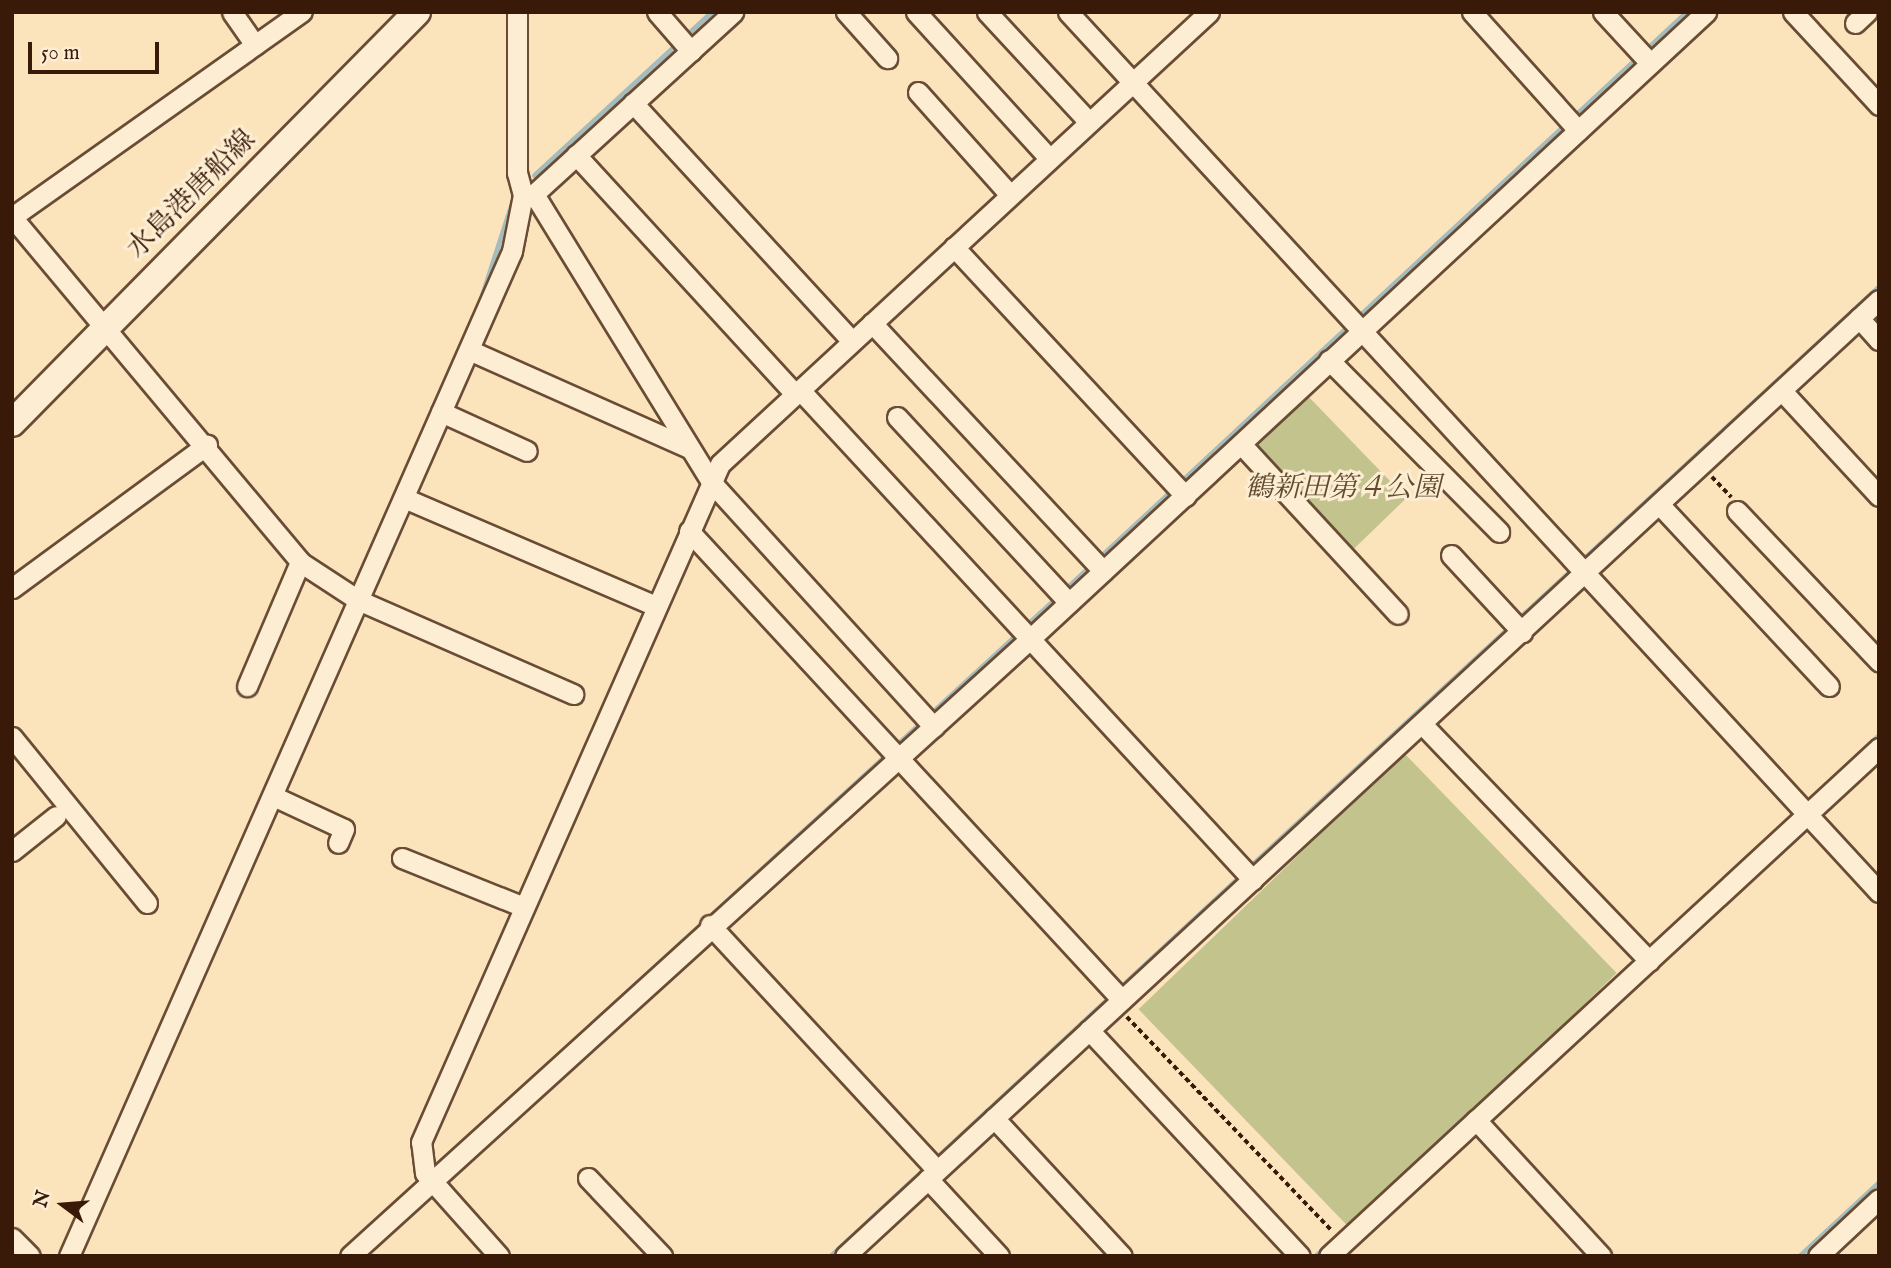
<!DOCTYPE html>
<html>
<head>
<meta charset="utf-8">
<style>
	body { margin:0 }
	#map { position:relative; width:1891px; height:1268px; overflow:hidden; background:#fbe4bb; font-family:"IM FELL English","Noto Serif JP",serif }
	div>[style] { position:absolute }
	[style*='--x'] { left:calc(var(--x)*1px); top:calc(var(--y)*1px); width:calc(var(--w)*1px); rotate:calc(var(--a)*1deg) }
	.green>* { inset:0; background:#c2c38d; transform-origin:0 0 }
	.stream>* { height:5px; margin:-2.5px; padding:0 2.5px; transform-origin:2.5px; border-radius:2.5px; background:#a5bbbc }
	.path>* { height:3.5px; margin-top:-1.75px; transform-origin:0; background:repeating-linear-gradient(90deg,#391908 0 5px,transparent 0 8.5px) }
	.roads { filter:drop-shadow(2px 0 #6a4c35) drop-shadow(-2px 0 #6a4c35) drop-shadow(0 2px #6a4c35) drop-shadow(0 -2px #6a4c35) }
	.minor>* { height:19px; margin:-9.5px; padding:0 9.5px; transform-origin:9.5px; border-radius:9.5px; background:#fcedd3 }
	.secondary>* { height:26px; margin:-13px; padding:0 13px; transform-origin:13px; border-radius:13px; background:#fcedd3 }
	span { translate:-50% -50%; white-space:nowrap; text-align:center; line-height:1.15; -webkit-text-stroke:6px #fcedd3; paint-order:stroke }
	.street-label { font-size:28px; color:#391908 }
	.park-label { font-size:28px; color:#624c30; font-style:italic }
	.frame { position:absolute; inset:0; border:14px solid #391908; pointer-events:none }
	.north { position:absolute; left:28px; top:1170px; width:70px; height:70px; -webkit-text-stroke:5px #fcedd3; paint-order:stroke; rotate:286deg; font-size:19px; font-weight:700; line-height:28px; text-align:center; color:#391908 }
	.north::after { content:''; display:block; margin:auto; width:24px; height:32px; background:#391908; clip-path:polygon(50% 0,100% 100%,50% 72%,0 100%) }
	.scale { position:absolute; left:28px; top:42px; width:131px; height:32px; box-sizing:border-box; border:4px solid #391908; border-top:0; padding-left:9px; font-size:21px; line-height:24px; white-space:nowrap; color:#391908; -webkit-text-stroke:5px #fcedd3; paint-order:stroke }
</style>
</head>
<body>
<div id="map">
	<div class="green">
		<i style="left:1305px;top:393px;width:146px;height:79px;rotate:46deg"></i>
		<i style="left:1404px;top:753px;width:306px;height:369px;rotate:46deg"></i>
	</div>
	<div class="stream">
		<i style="--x:534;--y:175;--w:241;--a:-42.6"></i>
		<i style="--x:481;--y:298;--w:101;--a:-72.1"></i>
		<i style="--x:1179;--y:483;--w:692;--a:-42.89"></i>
		<i style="--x:1064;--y:590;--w:147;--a:-42.8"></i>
		<i style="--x:1025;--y:626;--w:43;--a:-42.2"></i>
		<i style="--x:894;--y:747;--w:168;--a:-42.6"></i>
		<i style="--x:1855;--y:757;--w:33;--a:-43"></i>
		<i style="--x:1248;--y:868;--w:858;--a:-42.69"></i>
		<i style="--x:553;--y:1059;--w:452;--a:-42.4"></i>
		<i style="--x:138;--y:1076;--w:22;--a:-66"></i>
		<i style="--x:1356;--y:1218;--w:298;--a:-42.7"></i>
		<i style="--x:830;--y:1256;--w:560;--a:-42.83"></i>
		<i style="--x:1315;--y:1256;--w:15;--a:-42"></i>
		<i style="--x:1799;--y:1256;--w:109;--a:-42.8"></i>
	</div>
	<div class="path">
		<i style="--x:1712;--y:477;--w:28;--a:46"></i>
		<i style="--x:1127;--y:1017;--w:296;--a:46.2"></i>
	</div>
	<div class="roads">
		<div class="minor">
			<i style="--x:232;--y:12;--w:40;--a:55.1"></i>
			<i style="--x:657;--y:12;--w:52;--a:48.9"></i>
			<i style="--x:846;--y:12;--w:62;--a:48.3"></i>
			<i style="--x:916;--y:12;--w:197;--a:47.7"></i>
			<i style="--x:987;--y:12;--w:150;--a:47.2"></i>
			<i style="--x:1068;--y:12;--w:1197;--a:47.34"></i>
			<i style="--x:1472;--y:12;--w:159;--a:48.1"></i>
			<i style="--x:1603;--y:12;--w:69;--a:47.3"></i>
			<i style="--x:1793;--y:12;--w:127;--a:47.2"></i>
			<i style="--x:1855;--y:23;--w:16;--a:-43"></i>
			<i style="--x:918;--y:92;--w:138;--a:48.2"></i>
			<i style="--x:633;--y:103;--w:323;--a:47.4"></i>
			<i style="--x:576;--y:155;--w:324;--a:47.5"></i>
			<i style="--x:534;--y:194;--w:270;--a:-42.4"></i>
			<i style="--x:523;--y:195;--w:11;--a:-5"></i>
			<i style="--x:534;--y:194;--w:338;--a:58.4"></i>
			<i style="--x:711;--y:482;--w:331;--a:47.7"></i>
			<i style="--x:12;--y:217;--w:449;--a:50.1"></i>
			<i style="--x:300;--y:562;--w:135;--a:113.1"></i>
			<i style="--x:12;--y:217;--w:355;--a:-35.3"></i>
			<i style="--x:954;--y:247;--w:340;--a:47.1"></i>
			<i style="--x:1859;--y:318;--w:30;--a:48"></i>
			<i style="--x:872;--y:323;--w:339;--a:47"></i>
			<i style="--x:469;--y:350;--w:241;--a:24"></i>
			<i style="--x:1329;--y:360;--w:242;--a:45.3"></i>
			<i style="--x:800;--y:390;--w:667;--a:47.25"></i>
			<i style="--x:1782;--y:391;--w:143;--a:47.3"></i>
			<i style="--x:441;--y:412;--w:94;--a:24.4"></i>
			<i style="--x:897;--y:417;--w:253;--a:47.2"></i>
			<i style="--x:1241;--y:444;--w:231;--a:47.3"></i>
			<i style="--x:404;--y:498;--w:274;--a:23.2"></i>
			<i style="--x:1659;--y:504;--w:249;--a:47"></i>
			<i style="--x:1737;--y:511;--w:207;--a:46.6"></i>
			<i style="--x:689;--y:531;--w:638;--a:47.29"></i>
			<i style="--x:1451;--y:555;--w:105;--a:47.3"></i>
			<i style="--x:300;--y:562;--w:69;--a:33.2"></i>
			<i style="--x:358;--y:600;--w:235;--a:23.6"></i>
			<i style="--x:12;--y:588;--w:242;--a:-36.3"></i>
			<i style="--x:1423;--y:725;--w:327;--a:46.2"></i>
			<i style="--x:12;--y:737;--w:214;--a:50.9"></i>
			<i style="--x:273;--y:796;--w:78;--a:24.9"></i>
			<i style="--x:344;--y:829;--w:15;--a:113"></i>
			<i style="--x:12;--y:851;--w:56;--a:-38.5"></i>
			<i style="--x:402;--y:858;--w:131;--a:21.9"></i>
			<i style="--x:710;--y:925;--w:334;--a:47.2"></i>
			<i style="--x:1089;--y:1030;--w:309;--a:47"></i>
			<i style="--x:994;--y:1118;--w:188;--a:47.2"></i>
			<i style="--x:1476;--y:1120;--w:185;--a:47.4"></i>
			<i style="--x:588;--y:1178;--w:108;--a:46.5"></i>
			<i style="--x:928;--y:1179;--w:105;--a:47.3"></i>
			<i style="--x:12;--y:1238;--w:25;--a:45"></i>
			<i style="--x:69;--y:1256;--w:1098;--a:-66.21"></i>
			<i style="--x:512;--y:251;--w:57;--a:-78.9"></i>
			<i style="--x:523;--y:195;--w:23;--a:-105"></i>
			<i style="--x:517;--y:173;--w:161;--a:-90"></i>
			<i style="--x:350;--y:1256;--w:920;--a:-42.22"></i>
			<i style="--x:1031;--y:638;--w:921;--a:-42.84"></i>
			<i style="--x:499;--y:1256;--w:111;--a:-131.7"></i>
			<i style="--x:425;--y:1173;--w:31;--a:-97"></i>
			<i style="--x:421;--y:1142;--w:741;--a:-66.2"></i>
			<i style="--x:720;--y:464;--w:666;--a:-42.75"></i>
			<i style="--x:845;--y:1256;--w:1408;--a:-42.76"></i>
			<i style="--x:1329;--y:1256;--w:749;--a:-42.73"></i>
			<i style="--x:1818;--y:1256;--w:83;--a:-43.1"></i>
		</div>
		<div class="secondary">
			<i style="--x:12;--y:423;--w:577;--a:-45.42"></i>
		</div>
	</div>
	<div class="street-label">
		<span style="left:192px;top:195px;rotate:-45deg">水島港唐船線</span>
	</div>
	<div class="park-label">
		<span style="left:1343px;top:489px">鶴新田第４公園</span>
	</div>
	<div class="frame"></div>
	<div class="north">N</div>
	<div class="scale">50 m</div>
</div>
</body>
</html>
